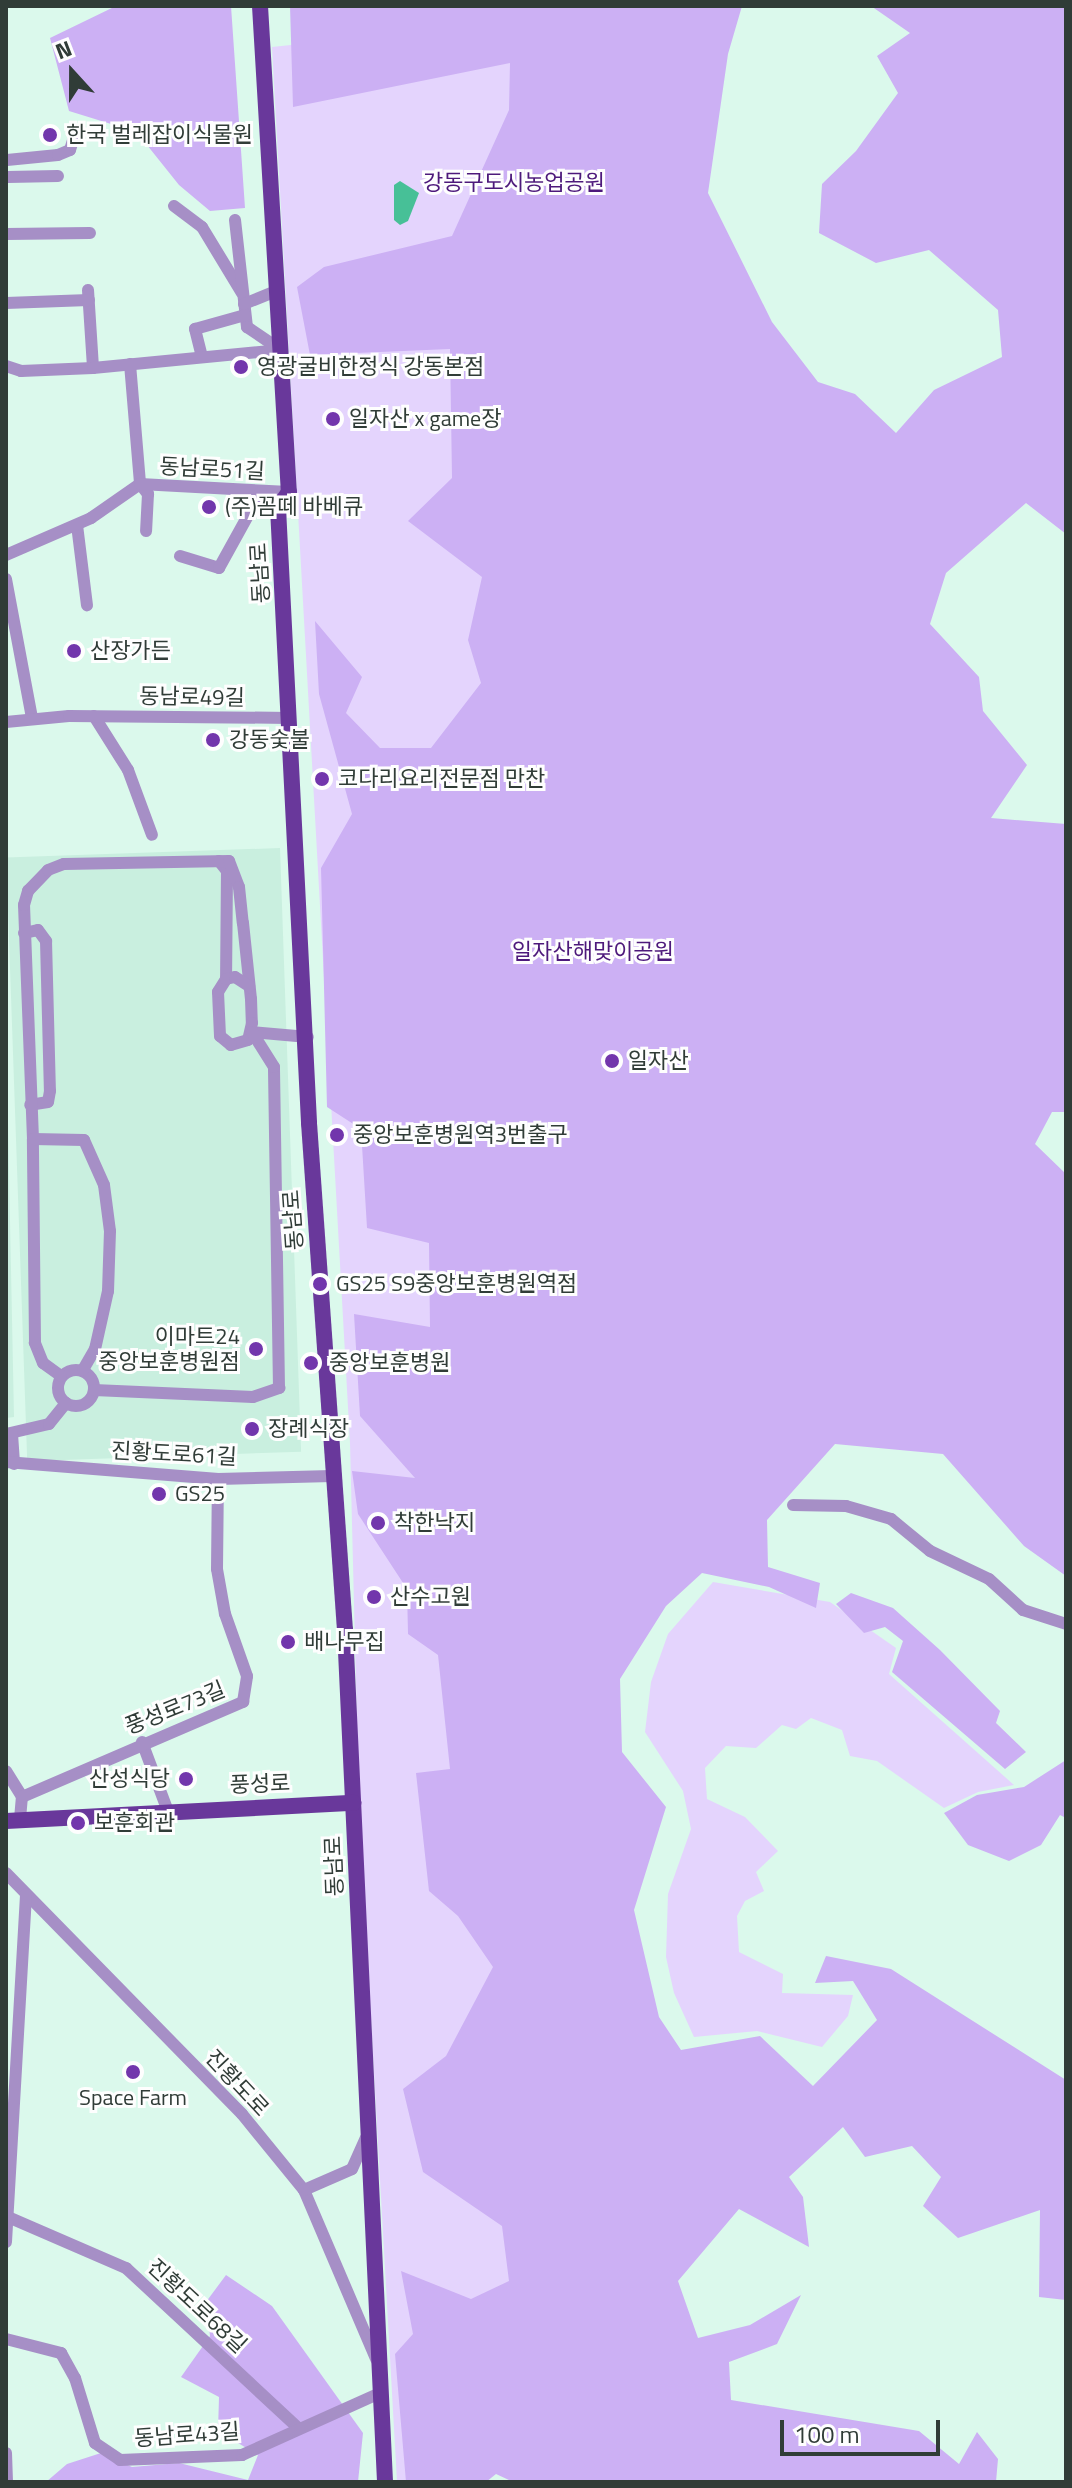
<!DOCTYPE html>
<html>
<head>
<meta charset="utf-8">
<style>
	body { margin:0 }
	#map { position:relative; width:1072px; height:2488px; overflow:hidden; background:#dbf9ec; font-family:"Titillium Web","Noto Sans KR",sans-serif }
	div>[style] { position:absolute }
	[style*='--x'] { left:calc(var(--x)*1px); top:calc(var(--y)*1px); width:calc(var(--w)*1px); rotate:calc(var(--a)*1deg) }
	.built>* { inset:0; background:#c9efdf; transform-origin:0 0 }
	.green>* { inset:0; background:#e4d4fd }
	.forest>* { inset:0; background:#ccb0f4 }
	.water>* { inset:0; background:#47c097 }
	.minor>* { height:12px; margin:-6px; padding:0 6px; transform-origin:6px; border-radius:6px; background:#a68fc6 }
	.minor>.ring { margin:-6px; padding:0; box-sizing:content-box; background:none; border:12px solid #a68fc6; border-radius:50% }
	.major>* { height:16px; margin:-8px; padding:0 8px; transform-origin:8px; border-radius:8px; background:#69389b }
	.dots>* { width:22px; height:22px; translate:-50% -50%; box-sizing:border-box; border:4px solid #fefefe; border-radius:50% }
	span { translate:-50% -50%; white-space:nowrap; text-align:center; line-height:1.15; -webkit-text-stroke:6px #fefefe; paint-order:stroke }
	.poi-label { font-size:22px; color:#303c37 }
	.left { translate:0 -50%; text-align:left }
	.right { translate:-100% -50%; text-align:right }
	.park-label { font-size:22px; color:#4d197b }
	.street-label { font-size:22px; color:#303c37 }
	.frame { position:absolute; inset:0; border:8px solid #303c37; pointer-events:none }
	.north { position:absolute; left:32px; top:32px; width:80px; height:80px; -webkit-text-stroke:6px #fefefe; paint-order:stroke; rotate:339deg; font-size:22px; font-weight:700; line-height:32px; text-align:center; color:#303c37 }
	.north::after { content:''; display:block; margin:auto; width:28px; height:36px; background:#303c37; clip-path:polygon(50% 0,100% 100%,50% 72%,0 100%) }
	.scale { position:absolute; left:780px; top:2420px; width:160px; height:36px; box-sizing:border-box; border:4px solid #303c37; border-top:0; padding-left:10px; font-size:24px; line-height:28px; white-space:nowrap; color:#303c37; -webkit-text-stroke:6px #fefefe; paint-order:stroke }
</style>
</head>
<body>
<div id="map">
	<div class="built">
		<i style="left:280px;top:848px;width:604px;height:274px;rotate:88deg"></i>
		<i style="clip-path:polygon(6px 1023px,14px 1417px,6px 1418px)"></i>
	</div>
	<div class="green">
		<i style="clip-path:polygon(659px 6px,706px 76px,609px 1673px,608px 1769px,653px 2039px,416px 2482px,397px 2482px,359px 1805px,350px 1443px,272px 47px)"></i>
		<i style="clip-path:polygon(713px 1582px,830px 1602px,896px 1648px,889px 1674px,1014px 1785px,978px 1792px,944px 1808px,877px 1761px,850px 1756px,842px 1730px,811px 1718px,796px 1729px,782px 1725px,756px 1748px,726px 1746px,705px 1768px,707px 1799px,745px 1817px,778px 1851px,756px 1872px,764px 1891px,745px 1901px,737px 1916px,739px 1952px,783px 1974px,782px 1993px,853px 1995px,848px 2016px,822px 2047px,757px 2031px,694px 2037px,674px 1993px,666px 1957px,668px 1894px,691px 1829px,683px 1791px,645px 1732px,651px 1682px,668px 1634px)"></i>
	</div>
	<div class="forest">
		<i style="clip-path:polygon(116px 6px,231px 6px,245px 208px,210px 211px,179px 185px,147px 145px,124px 128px,69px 111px,50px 38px)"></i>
		<i style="clip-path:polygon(290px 6px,742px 6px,728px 54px,708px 193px,772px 322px,818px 382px,855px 394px,896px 433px,934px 390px,1002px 357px,998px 310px,929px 250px,876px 263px,819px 233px,822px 184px,856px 151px,898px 93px,877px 56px,910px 33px,871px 6px,1066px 6px,1066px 534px,1026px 503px,946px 573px,930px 624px,979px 677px,983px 711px,1027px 765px,991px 818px,1066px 824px,1066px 1112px,1052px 1112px,1035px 1144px,1066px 1174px,1066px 1576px,1024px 1546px,943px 1454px,835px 1444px,767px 1520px,768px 1567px,820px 1583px,816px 1608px,769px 1587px,702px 1573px,666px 1606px,620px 1679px,622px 1752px,666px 1807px,634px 1910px,659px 2017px,681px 2050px,760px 2036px,813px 2086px,877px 2020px,853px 1981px,815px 1983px,826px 1956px,891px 1969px,1066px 2080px,1066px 2300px,1039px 2297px,1040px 2210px,958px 2238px,923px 2206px,941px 2177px,912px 2146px,865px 2157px,843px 2127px,789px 2177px,803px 2197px,809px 2247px,739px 2209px,678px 2281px,698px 2338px,750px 2325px,801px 2295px,777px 2344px,729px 2362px,731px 2400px,919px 2431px,959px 2464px,977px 2432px,998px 2459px,996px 2482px,513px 2482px,496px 2474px,486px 2482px,406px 2482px,395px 2354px,413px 2334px,401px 2271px,471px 2299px,509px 2281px,502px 2226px,423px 2172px,403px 2089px,446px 2056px,493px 1967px,458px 1916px,429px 1891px,416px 1773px,450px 1769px,438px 1655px,408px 1634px,407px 1589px,358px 1514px,352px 1471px,415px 1478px,360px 1416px,354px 1314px,430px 1327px,429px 1243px,367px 1228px,361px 1129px,327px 1107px,321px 868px,352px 814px,319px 694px,315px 621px,362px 677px,346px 713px,380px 748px,431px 748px,481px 683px,468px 640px,482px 577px,408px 521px,452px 478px,450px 349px,310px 355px,297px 287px,324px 267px,452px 236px,509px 110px,510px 63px,293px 107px)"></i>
		<i style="clip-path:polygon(851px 1593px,893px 1608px,940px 1650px,1000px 1711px,996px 1723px,1026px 1752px,1005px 1769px,892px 1672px,903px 1641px,885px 1627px,864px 1633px,836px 1604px)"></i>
		<i style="clip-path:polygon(1066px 1760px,1066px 1818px,1060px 1815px,1041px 1845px,1009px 1861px,968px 1845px,944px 1813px,977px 1795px,1024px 1787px)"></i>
		<i style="clip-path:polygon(226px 2275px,272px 2306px,363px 2433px,358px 2482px,46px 2482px,67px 2464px,101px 2453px,132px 2467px,179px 2463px,248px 2480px,258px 2455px,218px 2431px,219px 2397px,181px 2377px,210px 2336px,206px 2302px)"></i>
	</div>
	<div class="water">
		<i style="clip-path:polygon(400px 181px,419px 193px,408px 221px,400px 225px,394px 220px,394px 185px)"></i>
	</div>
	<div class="minor">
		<i style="--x:7;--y:160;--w:51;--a:-5.6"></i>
		<i style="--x:58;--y:155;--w:13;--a:-23"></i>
		<i style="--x:70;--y:150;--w:10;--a:-73"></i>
		<i style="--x:8;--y:177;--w:50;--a:-1.1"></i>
		<i style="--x:174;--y:206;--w:35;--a:37"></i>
		<i style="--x:202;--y:227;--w:77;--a:58.8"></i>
		<i style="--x:235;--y:220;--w:108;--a:83.6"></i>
		<i style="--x:247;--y:327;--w:41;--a:34.1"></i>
		<i style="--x:6;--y:234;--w:84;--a:-0.7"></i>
		<i style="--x:88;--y:290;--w:78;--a:86.3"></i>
		<i style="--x:6;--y:303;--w:83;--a:-2.1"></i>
		<i style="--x:244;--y:304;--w:35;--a:-22"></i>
		<i style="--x:202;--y:357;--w:29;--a:-104"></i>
		<i style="--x:195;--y:329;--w:52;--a:-15.6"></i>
		<i style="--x:130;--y:364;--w:120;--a:85.2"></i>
		<i style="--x:140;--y:484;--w:13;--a:51"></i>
		<i style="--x:148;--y:494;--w:37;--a:93"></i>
		<i style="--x:6;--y:366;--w:16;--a:18"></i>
		<i style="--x:21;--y:371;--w:72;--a:-2.4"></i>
		<i style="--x:93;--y:368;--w:189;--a:-5.5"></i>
		<i style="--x:77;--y:525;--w:81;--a:82.9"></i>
		<i style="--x:6;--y:555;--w:93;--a:-23.5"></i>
		<i style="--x:91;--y:518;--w:60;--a:-34.8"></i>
		<i style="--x:140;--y:484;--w:149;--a:3.1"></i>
		<i style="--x:180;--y:556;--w:41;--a:17.1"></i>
		<i style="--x:219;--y:568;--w:87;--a:-61.1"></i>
		<i style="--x:6;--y:579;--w:141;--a:79.4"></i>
		<i style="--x:94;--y:716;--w:64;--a:57.8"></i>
		<i style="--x:128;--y:770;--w:69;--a:69.7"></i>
		<i style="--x:6;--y:722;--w:63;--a:-5.4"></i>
		<i style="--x:69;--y:716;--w:221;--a:0.5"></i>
		<i style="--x:219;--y:861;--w:13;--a:51"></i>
		<i style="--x:227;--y:871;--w:108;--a:90.5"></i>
		<i style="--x:24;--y:933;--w:14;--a:-12"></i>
		<i style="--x:38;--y:930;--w:14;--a:54"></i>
		<i style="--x:46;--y:941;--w:150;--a:88.5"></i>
		<i style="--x:50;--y:1091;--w:11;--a:100"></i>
		<i style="--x:48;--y:1102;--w:18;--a:171"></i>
		<i style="--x:252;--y:1032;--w:56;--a:5.1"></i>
		<i style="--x:33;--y:1139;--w:234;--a:-92.2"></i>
		<i style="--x:24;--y:905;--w:15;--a:-74"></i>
		<i style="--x:28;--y:891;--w:29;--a:-46"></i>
		<i style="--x:48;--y:870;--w:17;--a:-21"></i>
		<i style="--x:64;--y:864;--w:165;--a:-1"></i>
		<i style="--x:229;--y:861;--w:28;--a:69"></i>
		<i style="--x:239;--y:887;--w:36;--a:84"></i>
		<i style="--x:243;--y:923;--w:76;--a:84"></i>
		<i style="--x:251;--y:999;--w:24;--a:88"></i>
		<i style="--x:252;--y:1023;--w:17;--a:103"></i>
		<i style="--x:248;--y:1040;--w:18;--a:164"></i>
		<i style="--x:231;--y:1045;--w:14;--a:-141"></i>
		<i style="--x:220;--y:1036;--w:44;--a:-92.6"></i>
		<i style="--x:218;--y:992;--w:15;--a:-58"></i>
		<i style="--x:226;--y:979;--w:9;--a:-13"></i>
		<i style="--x:235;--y:977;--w:17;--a:33"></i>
		<i class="ring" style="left:58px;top:1370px;width:24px;height:24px"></i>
		<i style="--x:61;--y:1376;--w:22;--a:-144"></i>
		<i style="--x:43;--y:1363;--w:22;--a:-112"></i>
		<i style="--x:35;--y:1343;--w:204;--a:-90.6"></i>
		<i style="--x:33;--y:1139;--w:51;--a:1.1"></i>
		<i style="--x:84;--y:1140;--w:49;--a:66"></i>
		<i style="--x:104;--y:1185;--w:46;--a:82.6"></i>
		<i style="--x:110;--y:1231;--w:60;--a:91.9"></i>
		<i style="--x:108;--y:1291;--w:59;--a:102.6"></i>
		<i style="--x:95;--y:1349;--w:24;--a:120"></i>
		<i style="--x:94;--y:1390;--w:159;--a:2.5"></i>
		<i style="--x:253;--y:1397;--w:28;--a:-19"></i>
		<i style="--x:279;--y:1388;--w:321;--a:-90.9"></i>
		<i style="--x:274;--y:1067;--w:41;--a:-122.2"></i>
		<i style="--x:6;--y:1434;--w:44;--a:-13.1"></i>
		<i style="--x:49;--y:1424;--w:27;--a:-51"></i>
		<i style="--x:12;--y:1434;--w:30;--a:86"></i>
		<i style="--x:6;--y:1462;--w:213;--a:4.6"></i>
		<i style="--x:218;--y:1479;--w:114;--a:-1.5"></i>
		<i style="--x:793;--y:1505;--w:53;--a:1.1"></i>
		<i style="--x:846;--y:1506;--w:47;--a:16.1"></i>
		<i style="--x:891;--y:1519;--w:50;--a:39.4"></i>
		<i style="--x:930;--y:1551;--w:65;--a:25.4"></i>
		<i style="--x:989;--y:1579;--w:46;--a:42.4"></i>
		<i style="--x:1023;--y:1610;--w:45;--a:18"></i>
		<i style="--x:142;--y:1742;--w:72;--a:69.5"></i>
		<i style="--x:6;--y:1771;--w:31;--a:58"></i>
		<i style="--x:20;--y:1819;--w:22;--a:-85"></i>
		<i style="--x:22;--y:1797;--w:241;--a:-23.3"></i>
		<i style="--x:243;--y:1702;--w:26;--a:-81"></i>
		<i style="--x:247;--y:1676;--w:66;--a:-109.5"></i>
		<i style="--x:225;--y:1614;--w:46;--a:-100.1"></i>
		<i style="--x:217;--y:1569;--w:90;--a:-89.4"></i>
		<i style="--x:6;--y:1873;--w:337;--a:45.6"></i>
		<i style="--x:242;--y:2114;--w:98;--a:50.8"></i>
		<i style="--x:304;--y:2190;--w:184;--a:66.9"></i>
		<i style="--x:304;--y:2190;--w:52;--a:-23.6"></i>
		<i style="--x:352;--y:2169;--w:34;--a:-66"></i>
		<i style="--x:8;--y:2217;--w:129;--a:23.4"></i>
		<i style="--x:126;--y:2268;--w:236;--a:42.9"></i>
		<i style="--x:6;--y:2242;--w:348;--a:-86.7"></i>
		<i style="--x:6;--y:2339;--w:57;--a:14.3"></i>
		<i style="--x:61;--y:2353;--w:29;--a:61"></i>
		<i style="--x:75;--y:2378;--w:68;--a:72.9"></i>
		<i style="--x:95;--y:2443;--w:30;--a:34"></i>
		<i style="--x:120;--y:2460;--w:122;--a:-2.3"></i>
		<i style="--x:242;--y:2455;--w:151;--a:-24.2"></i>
		<i style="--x:6;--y:2453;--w:29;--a:88"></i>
	</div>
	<div class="major">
		<i style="--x:260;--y:6;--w:487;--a:86.6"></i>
		<i style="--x:289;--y:492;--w:19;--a:125"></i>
		<i style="--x:278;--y:508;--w:616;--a:87.11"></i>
		<i style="--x:309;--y:1123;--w:508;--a:85.94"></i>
		<i style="--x:345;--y:1630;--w:853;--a:87.31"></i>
		<i style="--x:6;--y:1821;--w:348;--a:-3"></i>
	</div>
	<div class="dots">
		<i style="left:50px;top:135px;background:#7236ac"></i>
		<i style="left:241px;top:367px;background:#7236ac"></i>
		<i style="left:333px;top:419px;background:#7236ac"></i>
		<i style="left:209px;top:507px;background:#7236ac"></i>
		<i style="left:74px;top:651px;background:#7236ac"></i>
		<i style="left:213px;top:740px;background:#7236ac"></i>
		<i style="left:322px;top:779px;background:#7236ac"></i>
		<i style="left:612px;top:1061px;background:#7236ac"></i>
		<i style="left:337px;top:1135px;background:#7236ac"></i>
		<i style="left:320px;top:1284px;background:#7236ac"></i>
		<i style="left:256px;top:1349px;background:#7236ac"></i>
		<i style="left:311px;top:1363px;background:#7236ac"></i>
		<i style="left:252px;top:1429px;background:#7236ac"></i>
		<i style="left:159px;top:1494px;background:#7236ac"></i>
		<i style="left:378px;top:1523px;background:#7236ac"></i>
		<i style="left:374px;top:1597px;background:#7236ac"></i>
		<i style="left:288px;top:1642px;background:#7236ac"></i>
		<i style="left:186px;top:1779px;background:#7236ac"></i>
		<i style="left:78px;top:1823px;background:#7236ac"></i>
		<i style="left:133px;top:2072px;background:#7236ac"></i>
	</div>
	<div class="poi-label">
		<span class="left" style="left:66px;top:135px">한국 벌레잡이식물원</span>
		<span class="left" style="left:257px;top:367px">영광굴비한정식 강동본점</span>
		<span class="left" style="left:349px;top:419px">일자산 x game장</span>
		<span class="left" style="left:225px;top:507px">(주)꼼떼 바베큐</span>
		<span class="left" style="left:90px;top:651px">산장가든</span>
		<span class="left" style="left:229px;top:740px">강동숯불</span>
		<span class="left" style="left:338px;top:779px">코다리요리전문점 만찬</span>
		<span class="left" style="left:628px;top:1061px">일자산</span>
		<span class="left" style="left:353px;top:1135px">중앙보훈병원역3번출구</span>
		<span class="left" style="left:336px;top:1284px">GS25 S9중앙보훈병원역점</span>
		<span class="right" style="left:240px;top:1349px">이마트24<br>중앙보훈병원점</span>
		<span class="left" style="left:329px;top:1363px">중앙보훈병원</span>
		<span class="left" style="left:268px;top:1429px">장례식장</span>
		<span class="left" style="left:175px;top:1494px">GS25</span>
		<span class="left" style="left:394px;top:1523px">착한낙지</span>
		<span class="left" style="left:390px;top:1597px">산수고원</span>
		<span class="left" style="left:304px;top:1642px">배나무집</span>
		<span class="right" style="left:170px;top:1779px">산성식당</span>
		<span class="left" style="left:94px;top:1823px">보훈회관</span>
		<span style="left:133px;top:2098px">Space Farm</span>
	</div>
	<div class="park-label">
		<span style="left:514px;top:183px">강동구도시농업공원</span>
		<span style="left:593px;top:952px">일자산해맞이공원</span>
	</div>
	<div class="street-label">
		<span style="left:212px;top:469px;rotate:3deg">동남로51길</span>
		<span style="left:260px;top:573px;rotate:-93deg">동남로</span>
		<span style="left:192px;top:697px;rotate:1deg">동남로49길</span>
		<span style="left:293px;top:1220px;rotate:-94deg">동남로</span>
		<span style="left:174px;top:1454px;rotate:3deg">진황도로61길</span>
		<span style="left:175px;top:1708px;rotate:-22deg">풍성로73길</span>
		<span style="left:260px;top:1784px;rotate:-2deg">풍성로</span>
		<span style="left:334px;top:1866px;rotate:-92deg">동남로</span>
		<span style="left:237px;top:2083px;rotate:47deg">진황도로</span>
		<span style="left:197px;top:2306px;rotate:43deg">진황도로68길</span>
		<span style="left:187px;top:2435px;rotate:-4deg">동남로43길</span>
	</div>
	<div class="frame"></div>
	<div class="north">N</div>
	<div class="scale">100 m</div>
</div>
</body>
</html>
